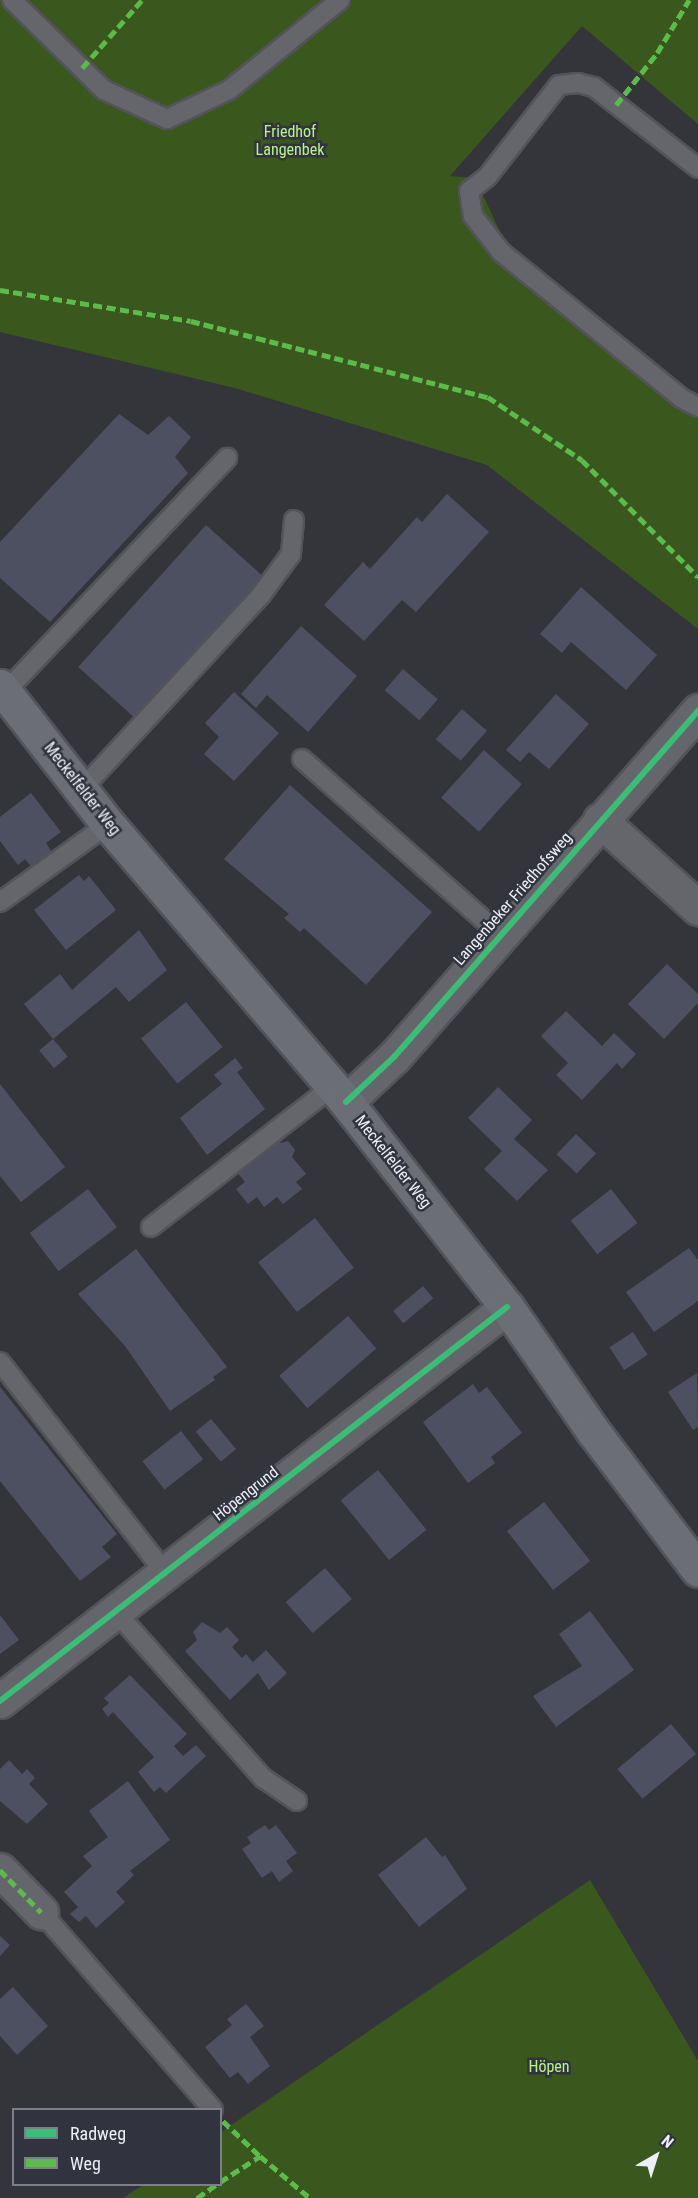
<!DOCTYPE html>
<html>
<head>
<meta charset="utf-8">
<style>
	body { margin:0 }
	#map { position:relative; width:698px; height:2198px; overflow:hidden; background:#34353b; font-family:"Roboto Condensed",sans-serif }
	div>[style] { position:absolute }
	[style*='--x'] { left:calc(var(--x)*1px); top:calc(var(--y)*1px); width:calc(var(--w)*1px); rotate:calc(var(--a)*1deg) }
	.green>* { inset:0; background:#3a571e }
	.building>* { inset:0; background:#4d5061; transform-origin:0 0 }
	.roads { filter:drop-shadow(2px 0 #535459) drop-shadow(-2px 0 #535459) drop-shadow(0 2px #535459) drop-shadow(0 -2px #535459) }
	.lane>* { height:18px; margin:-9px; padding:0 9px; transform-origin:9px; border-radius:9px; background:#65666b }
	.street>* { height:33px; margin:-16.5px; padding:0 16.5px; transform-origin:16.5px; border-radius:16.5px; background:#65666b }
	.secondary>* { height:33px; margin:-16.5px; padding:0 16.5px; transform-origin:16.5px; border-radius:16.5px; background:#6c6e75 }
	.quiet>* { height:4.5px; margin-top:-2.25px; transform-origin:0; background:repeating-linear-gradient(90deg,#5cbc4b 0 9px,transparent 0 13.5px) }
	.cycleway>* { height:6px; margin:-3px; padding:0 3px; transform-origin:3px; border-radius:3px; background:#3abd76 }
	span { translate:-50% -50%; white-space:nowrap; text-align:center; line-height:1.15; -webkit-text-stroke:5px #31343e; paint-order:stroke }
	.park-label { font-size:16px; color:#b9f486 }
	.street-label { font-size:16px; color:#edeff6 }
	.legend { position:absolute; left:12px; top:2108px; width:210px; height:78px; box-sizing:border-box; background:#31343e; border:2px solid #7c7f88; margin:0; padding:8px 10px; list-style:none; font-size:18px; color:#edeff6 }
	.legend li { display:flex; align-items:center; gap:12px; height:30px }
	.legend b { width:30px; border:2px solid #7c7f88 }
	.north { position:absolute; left:626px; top:2126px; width:60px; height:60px; -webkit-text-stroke:4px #31343e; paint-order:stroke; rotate:39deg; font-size:16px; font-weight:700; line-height:24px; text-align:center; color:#edeff6 }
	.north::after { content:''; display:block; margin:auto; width:21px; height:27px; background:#edeff6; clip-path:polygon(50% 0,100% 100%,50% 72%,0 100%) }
</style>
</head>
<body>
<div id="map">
	<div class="green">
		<i style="clip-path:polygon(0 0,698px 0,698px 124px,582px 26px,450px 176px,475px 178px,508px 249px,698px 413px,698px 629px,487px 465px,235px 388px,0 332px)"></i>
		<i style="clip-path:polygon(590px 1880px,698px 2061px,698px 2198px,123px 2198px,143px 2185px,220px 2184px,221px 2132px)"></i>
	</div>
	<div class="building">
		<i style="clip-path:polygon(119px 414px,148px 435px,169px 416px,191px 437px,175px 457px,188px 473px,50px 622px,0 578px,0 542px)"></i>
		<i style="clip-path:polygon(447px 494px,489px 532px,416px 612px,402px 600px,364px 641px,324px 605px,363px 562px,370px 569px,417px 517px,422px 522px)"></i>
		<i style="left:206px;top:525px;width:81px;height:191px;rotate:42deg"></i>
		<i style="clip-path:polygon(581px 587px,657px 655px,626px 690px,571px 642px,562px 653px,540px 634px)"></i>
		<i style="clip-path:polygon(301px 626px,357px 676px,308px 732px,267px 695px,256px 708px,241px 694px)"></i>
		<i style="left:403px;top:669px;width:46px;height:28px;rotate:41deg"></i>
		<i style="clip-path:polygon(234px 692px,279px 733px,234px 781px,204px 754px,219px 737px,205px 723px)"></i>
		<i style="clip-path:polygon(556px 694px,589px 724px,549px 769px,529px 752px,520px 762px,506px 750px)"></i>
		<i style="left:462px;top:709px;width:33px;height:40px;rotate:41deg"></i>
		<i style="left:484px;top:750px;width:51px;height:64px;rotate:42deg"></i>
		<i style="clip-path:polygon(290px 785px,432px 912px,366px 985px,304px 928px,300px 932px,284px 918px,289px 914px,224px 859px)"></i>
		<i style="clip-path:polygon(31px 793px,61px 832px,46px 843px,52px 852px,32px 868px,25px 859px,18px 865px,0 841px,0 817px)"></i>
		<i style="clip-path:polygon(79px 875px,84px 881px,89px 876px,116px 910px,66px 950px,34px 910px)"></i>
		<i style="clip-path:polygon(139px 930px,167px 970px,129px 1002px,116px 987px,53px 1039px,24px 1004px,60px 974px,72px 990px)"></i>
		<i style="clip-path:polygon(667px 964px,698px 994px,698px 1003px,664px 1039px,628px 1004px)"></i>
		<i style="left:186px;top:1002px;width:58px;height:58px;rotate:51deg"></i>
		<i style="clip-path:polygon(566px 1011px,602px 1046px,614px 1033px,636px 1054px,622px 1069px,617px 1063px,582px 1100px,556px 1075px,568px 1063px,541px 1036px)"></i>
		<i style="left:53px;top:1039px;width:23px;height:18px;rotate:50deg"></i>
		<i style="clip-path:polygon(235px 1058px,243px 1068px,237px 1072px,265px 1109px,207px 1155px,180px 1118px,222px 1084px,214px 1075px)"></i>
		<i style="clip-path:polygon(0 1084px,65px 1167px,21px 1202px,0 1176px)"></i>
		<i style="clip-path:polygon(498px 1087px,532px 1120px,514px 1139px,548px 1170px,517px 1201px,484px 1169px,502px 1151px,468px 1118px)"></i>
		<i style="left:576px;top:1134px;width:28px;height:28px;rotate:44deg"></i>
		<i style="clip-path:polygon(278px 1140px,281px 1143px,288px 1141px,295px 1150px,292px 1157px,306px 1174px,296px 1182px,302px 1189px,283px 1204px,277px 1197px,264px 1207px,257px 1197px,248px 1204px,236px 1189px,245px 1182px,237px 1172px)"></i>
		<i style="left:88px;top:1189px;width:48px;height:73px;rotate:53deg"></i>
		<i style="left:611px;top:1189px;width:43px;height:51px;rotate:52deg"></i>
		<i style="left:315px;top:1218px;width:63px;height:72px;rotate:52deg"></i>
		<i style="clip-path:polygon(689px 1248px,698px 1260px,698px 1301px,654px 1332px,626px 1292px)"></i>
		<i style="clip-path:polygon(136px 1249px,227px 1367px,213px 1377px,215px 1380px,170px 1411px,125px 1346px,78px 1294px)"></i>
		<i style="left:423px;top:1286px;width:16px;height:39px;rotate:50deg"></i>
		<i style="left:348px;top:1316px;width:43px;height:91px;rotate:49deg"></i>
		<i style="left:633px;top:1332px;width:27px;height:28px;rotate:57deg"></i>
		<i style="clip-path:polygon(697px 1373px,698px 1427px,693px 1430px,668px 1392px)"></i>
		<i style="clip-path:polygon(473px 1384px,479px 1393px,487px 1387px,522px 1433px,491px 1457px,495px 1463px,468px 1483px,423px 1422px)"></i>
		<i style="clip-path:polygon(0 1387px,117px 1534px,102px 1547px,111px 1557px,80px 1581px,0 1481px)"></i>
		<i style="left:211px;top:1419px;width:39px;height:20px;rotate:50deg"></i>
		<i style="left:181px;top:1431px;width:36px;height:49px;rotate:52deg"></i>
		<i style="left:378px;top:1470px;width:77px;height:48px;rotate:51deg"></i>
		<i style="left:544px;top:1502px;width:75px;height:47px;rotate:52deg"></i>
		<i style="left:325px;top:1568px;width:41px;height:52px;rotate:49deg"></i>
		<i style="clip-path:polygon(590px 1611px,634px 1670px,556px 1727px,533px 1696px,582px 1666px,559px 1634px)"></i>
		<i style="clip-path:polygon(0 1615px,19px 1640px,0 1654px)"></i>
		<i style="clip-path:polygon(202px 1622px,220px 1633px,227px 1627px,239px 1640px,232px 1647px,242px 1658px,246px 1654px,253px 1662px,266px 1650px,287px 1673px,269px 1690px,258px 1673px,230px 1700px,185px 1651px,197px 1640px,193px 1632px)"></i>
		<i style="clip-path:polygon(130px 1675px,187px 1734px,174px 1746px,183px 1756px,196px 1745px,206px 1756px,166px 1793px,160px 1787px,154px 1792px,138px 1772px,154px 1757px,113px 1712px,108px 1717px,102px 1709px,109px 1703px,104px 1698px)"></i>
		<i style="left:671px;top:1724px;width:39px;height:70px;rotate:50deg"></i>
		<i style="clip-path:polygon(9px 1760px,22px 1774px,27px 1769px,35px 1778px,29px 1784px,48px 1804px,27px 1824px,0 1801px,0 1769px)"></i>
		<i style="clip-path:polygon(128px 1781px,170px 1840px,130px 1871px,134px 1875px,116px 1892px,125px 1902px,96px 1928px,86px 1916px,79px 1922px,70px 1914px,78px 1907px,64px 1892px,92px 1866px,83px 1856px,108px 1837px,89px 1811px)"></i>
		<i style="clip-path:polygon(265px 1825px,269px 1830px,276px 1825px,297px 1853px,286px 1861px,293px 1871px,279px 1882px,272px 1871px,262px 1878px,242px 1849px,251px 1843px,247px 1837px)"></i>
		<i style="clip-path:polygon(426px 1837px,442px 1857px,445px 1855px,467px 1889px,419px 1927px,378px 1875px)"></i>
		<i style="clip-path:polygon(0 1936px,10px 1945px,0 1956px)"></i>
		<i style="clip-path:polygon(13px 1987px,48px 2026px,17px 2055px,0 2036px,0 1999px)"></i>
		<i style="clip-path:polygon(246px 2004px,264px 2026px,250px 2037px,270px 2066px,248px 2084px,238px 2072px,230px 2078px,205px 2047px,232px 2025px,227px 2019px)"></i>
	</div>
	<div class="roads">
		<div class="lane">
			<i style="--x:12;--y:0;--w:129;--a:44.4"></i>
			<i style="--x:104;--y:90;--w:69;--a:24.7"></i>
			<i style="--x:167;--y:119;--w:68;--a:-25.1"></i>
			<i style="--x:229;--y:90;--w:143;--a:-39"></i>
			<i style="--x:698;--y:168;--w:132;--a:-142.1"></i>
			<i style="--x:594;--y:87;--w:16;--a:-166"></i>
			<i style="--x:578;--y:83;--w:19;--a:174"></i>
			<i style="--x:559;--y:85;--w:117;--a:128"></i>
			<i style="--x:487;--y:177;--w:23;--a:142"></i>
			<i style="--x:469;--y:191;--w:25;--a:81"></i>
			<i style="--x:473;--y:216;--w:46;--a:52.1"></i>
			<i style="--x:501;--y:252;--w:232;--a:39"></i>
			<i style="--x:681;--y:398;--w:19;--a:28"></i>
			<i style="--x:5;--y:692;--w:323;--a:-46.5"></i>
			<i style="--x:302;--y:759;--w:264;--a:41.5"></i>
			<i style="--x:82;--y:789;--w:264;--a:-47.3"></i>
			<i style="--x:261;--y:595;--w:51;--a:-53.8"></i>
			<i style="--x:291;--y:554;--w:34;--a:-85"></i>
			<i style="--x:0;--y:902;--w:133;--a:-35.8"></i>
			<i style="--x:151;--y:1227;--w:229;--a:-37.7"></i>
			<i style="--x:0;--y:1362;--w:269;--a:51.9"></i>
			<i style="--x:116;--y:1612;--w:222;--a:48.5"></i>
			<i style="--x:263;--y:1778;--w:41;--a:34.1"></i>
			<i style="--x:41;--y:1912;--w:262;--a:49"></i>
		</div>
		<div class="street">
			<i style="--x:600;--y:820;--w:132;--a:41.9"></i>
			<i style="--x:346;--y:1102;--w:66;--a:-43.2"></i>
			<i style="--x:394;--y:1057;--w:461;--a:-48.7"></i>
			<i style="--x:0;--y:1701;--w:642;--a:-37.85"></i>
			<i style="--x:0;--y:1870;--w:59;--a:45.7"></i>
		</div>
		<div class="secondary">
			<i style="--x:0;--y:686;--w:175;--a:52"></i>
			<i style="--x:108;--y:824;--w:366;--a:49.4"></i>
			<i style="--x:346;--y:1102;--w:261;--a:51.9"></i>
			<i style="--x:507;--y:1307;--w:151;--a:55.3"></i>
			<i style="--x:593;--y:1431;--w:174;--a:52.9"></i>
		</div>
	</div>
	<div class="quiet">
		<i style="--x:82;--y:68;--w:91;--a:-48.6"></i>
		<i style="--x:616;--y:105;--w:66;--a:-51.7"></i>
		<i style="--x:657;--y:53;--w:62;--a:-58.9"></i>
		<i style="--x:0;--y:290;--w:193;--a:9.2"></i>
		<i style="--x:191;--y:321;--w:307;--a:14.4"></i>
		<i style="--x:488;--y:397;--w:113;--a:33.8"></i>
		<i style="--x:582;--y:460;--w:165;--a:45.2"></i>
		<i style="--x:0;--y:1870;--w:59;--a:45.7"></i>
		<i style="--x:223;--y:2121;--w:51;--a:43.4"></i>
		<i style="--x:220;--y:2182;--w:48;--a:-33"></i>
		<i style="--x:260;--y:2156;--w:65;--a:40"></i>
		<i style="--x:197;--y:2198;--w:24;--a:-35"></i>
	</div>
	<div class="cycleway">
		<i style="--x:346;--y:1102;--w:66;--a:-43.2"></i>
		<i style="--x:394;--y:1057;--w:461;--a:-48.7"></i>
		<i style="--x:0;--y:1701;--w:642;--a:-37.85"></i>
	</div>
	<div class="park-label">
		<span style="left:290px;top:141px">Friedhof<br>Langenbek</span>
		<span style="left:549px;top:2067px">Höpen</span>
	</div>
	<div class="street-label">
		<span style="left:82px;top:789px;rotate:52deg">Meckelfelder Weg</span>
		<span style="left:513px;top:899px;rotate:-49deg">Langenbeker Friedhofsweg</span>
		<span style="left:393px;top:1162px;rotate:52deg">Meckelfelder Weg</span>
		<span style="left:246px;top:1494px;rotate:-38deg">Höpengrund</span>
	</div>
	<ul class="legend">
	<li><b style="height:8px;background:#3abd76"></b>Radweg</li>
	<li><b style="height:8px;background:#5cbc4b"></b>Weg</li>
	</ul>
	<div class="north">N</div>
</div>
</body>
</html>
